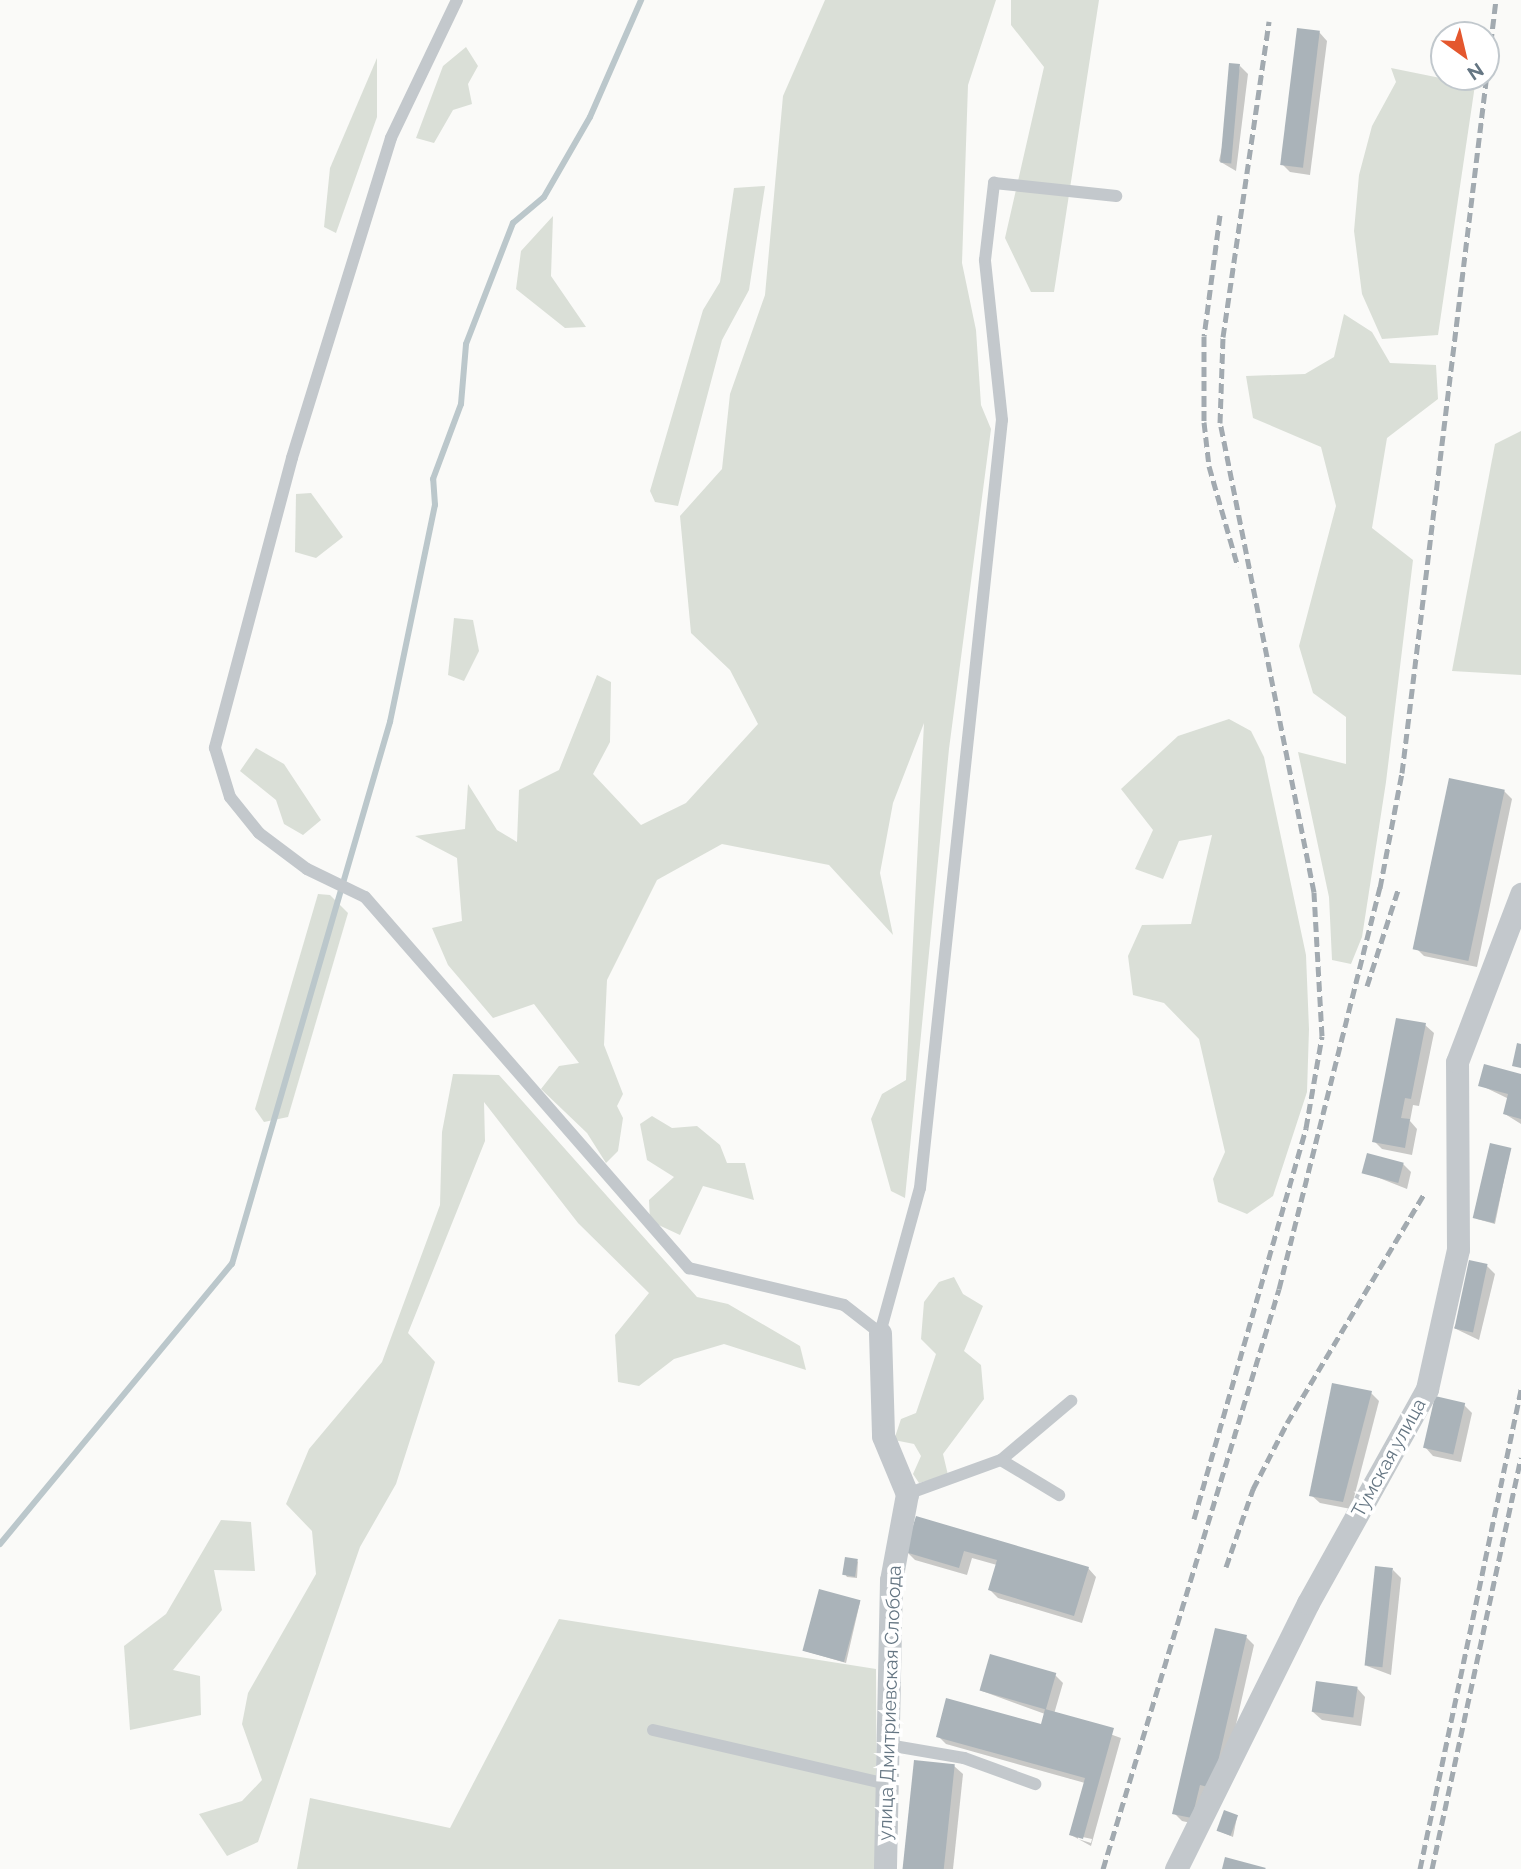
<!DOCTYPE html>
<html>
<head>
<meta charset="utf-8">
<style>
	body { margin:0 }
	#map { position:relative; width:1521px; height:1869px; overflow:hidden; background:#fafaf8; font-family:Raleway,sans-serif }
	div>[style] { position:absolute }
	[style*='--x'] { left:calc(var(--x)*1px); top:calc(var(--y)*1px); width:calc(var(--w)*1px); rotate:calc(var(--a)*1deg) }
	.green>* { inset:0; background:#dadfd7 }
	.shadow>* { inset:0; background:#0003 }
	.stream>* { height:6px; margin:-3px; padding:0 3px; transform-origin:3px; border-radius:3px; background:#bbc7cb }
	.building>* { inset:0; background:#aab3b9; transform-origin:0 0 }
	.lane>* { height:12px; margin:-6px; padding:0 6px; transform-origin:6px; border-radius:6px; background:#c3c8cc }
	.street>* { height:23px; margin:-11.5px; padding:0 11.5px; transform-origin:11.5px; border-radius:11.5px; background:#c3c8cc }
	.rail>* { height:5px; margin-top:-2.5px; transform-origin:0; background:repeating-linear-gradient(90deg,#a2aab0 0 10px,transparent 0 15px) }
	span { translate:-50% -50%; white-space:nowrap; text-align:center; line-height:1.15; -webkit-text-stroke:7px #fff; paint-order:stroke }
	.street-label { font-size:19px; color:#657683 }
	.north { position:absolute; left:1430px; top:21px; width:70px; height:70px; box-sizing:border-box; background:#fff; border:2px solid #c1c8cd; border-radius:50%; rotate:146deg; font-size:19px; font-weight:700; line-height:28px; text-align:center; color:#657683 }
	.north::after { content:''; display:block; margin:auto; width:24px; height:32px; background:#e4572e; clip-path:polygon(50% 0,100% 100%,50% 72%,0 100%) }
</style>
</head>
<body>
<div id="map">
	<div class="green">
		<i style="clip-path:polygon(825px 0,996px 0,968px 85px,962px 263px,976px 330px,981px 405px,991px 429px,949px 749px,905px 1198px,891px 1191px,871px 1119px,882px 1094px,906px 1080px,924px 723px,893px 803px,880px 873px,893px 935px,829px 865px,722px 844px,657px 880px,607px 980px,604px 1045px,623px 1094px,617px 1106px,623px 1118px,618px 1151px,606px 1163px,587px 1133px,541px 1089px,559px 1066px,579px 1063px,534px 1004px,493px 1018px,448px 965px,432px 928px,462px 921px,457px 858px,415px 836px,465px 829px,468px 784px,497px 830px,517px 842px,519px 790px,559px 770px,597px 675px,611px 682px,610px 742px,593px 774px,641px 825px,686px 803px,758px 724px,730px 670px,691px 633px,680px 516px,722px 469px,730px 394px,765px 295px,783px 96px)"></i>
		<i style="clip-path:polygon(1011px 0,1099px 0,1054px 292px,1031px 292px,1005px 238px,1044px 67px,1011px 25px)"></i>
		<i style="clip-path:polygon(466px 47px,478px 66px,468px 84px,472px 104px,453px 110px,434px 143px,416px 138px,443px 66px)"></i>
		<i style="clip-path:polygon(377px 58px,377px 117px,336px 233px,324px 227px,330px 168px)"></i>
		<i style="clip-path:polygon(1391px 68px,1475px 85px,1438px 335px,1382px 339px,1362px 294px,1354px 231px,1359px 175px,1372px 126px,1396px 82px)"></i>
		<i style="clip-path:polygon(765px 186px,749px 290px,722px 340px,678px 506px,655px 502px,650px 491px,703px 310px,720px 282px,734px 188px)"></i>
		<i style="clip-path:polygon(553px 216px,551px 276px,586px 327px,565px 328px,516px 289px,521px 251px)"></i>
		<i style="clip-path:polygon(1344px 314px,1372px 332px,1390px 363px,1436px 365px,1438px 399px,1387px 438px,1372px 528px,1413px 560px,1386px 782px,1362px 937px,1351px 964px,1332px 960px,1329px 897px,1298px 752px,1346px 764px,1346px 717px,1313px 693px,1299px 646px,1336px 506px,1321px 447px,1253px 418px,1246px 376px,1305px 374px,1334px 357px)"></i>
		<i style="clip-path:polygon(1521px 431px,1521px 675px,1452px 671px,1495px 444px)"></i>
		<i style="clip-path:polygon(311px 493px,343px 537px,316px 558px,295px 552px,296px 494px)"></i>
		<i style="clip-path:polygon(454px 618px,473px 620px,479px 651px,464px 681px,448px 675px)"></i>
		<i style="clip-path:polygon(1229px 719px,1251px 731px,1264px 757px,1306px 955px,1309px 1029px,1307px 1092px,1273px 1196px,1247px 1214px,1218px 1202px,1213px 1179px,1225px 1152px,1199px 1039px,1164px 1003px,1133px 995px,1128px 956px,1142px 925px,1191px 924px,1212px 835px,1179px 841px,1163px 879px,1135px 869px,1153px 830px,1121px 789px,1178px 736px)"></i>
		<i style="clip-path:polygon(256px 748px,284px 764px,321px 820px,303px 835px,284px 824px,276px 800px,240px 771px)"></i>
		<i style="clip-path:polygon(318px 894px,330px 895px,348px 913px,288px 1117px,264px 1122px,255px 1109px)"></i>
		<i style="clip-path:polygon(453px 1074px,499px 1075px,697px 1297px,728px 1304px,800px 1346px,806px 1370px,724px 1344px,674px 1359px,639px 1386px,618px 1382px,615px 1335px,649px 1293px,578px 1223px,484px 1102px,485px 1141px,408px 1333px,435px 1362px,396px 1484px,360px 1547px,258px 1842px,227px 1856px,199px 1814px,242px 1801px,262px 1780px,242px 1724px,248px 1693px,316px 1574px,312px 1531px,286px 1504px,309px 1449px,382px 1362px,440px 1205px,442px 1132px)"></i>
		<i style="clip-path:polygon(652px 1116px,672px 1128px,697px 1126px,720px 1145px,727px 1163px,745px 1163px,754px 1200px,703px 1186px,680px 1235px,650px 1221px,649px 1200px,674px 1177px,647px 1160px,640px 1124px)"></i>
		<i style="clip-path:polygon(954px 1277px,963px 1294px,983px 1306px,964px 1351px,981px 1365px,984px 1399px,943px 1454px,948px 1475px,919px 1483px,913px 1474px,921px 1456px,914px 1444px,894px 1440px,901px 1419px,916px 1413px,936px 1354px,921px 1339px,924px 1302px,939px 1282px)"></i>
		<i style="clip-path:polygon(221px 1520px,251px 1522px,255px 1571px,214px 1570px,222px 1610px,173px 1670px,200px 1676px,201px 1715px,130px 1730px,124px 1646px,166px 1614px)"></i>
		<i style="clip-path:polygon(559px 1619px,876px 1669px,877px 1869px,297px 1869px,310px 1798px,450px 1828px)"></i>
	</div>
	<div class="shadow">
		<i style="clip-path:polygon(1319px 32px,1327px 41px,1310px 175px,1290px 172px,1282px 164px)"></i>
		<i style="clip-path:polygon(1240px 66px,1248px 74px,1236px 171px,1219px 161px)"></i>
		<i style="clip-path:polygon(1504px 791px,1512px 799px,1477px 967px,1424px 956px,1416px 948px)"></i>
		<i style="clip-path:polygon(1425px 1025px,1434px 1033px,1419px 1106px,1413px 1105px,1410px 1121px,1417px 1129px,1412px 1155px,1382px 1149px,1374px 1141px)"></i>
		<i style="clip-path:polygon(1521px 1076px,1521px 1124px,1505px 1114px,1509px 1099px,1480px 1085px)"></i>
		<i style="clip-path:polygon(1510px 1150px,1495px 1224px,1477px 1219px,1475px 1217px)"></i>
		<i style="clip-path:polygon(1403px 1164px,1411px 1172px,1407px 1189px,1364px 1172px)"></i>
		<i style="clip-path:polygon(1487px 1266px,1495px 1274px,1479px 1340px,1454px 1328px)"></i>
		<i style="clip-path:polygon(1371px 1393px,1379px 1401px,1351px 1509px,1320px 1503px,1311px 1495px)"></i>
		<i style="clip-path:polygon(1464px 1405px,1472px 1413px,1461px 1462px,1433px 1456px,1425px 1447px)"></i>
		<i style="clip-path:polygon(917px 1518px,1088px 1568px,1096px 1577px,1082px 1623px,998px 1598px,990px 1590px,997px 1565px,972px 1558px,967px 1575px,915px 1560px,907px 1552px)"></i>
		<i style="clip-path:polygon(858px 1561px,857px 1578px,847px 1577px,845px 1574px)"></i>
		<i style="clip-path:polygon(1393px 1570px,1401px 1578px,1391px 1675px,1367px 1666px)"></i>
		<i style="clip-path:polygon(860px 1602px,846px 1663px,805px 1651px)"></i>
		<i style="clip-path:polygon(1246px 1637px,1254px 1645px,1220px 1795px,1200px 1825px,1182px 1821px,1174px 1813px)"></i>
		<i style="clip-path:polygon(evenodd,1055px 1675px,1063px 1683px,1054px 1714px,1121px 1738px,1091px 1846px,1071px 1835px,1085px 1783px,946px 1744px,938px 1736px,1042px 1727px,1045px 1714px,982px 1691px,1055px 1675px,1078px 1836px,1092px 1839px,1091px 1843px,1078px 1839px,1078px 1836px)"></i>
		<i style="clip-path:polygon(1357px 1688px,1365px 1697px,1361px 1726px,1322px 1720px,1313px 1712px)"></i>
		<i style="clip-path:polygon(954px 1766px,963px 1774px,953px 1869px,904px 1869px)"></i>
		<i style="clip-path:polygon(1237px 1817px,1233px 1837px,1219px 1831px)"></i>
	</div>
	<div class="stream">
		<i style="--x:0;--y:1544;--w:364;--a:-50.4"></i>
		<i style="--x:232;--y:1264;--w:565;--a:-73.75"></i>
		<i style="--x:390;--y:722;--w:222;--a:-78.3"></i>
		<i style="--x:435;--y:505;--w:26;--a:-94"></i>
		<i style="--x:433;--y:479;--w:80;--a:-69.5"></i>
		<i style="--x:461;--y:404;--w:60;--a:-85.2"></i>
		<i style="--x:466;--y:344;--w:130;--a:-68.8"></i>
		<i style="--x:513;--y:223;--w:40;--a:-40"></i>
		<i style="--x:544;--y:197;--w:92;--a:-60.1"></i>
		<i style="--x:590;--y:117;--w:128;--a:-66.4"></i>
	</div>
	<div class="building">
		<i style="left:1297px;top:28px;width:23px;height:138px;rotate:7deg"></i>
		<i style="left:1229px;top:63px;width:11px;height:100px;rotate:5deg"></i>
		<i style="left:1449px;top:778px;width:57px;height:175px;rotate:12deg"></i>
		<i style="clip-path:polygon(1396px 1018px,1426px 1023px,1411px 1099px,1405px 1098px,1401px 1118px,1410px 1119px,1405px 1148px,1372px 1142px)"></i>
		<i style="clip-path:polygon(1517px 1043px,1521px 1044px,1521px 1068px,1512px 1066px)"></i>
		<i style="clip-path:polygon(1484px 1064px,1521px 1074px,1521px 1119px,1503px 1114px,1508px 1094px,1478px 1086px)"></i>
		<i style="left:1490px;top:1143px;width:22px;height:77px;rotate:13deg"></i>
		<i style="left:1367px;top:1153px;width:38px;height:21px;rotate:15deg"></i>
		<i style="left:1469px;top:1260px;width:19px;height:70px;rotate:12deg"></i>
		<i style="clip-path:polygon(1332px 1383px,1372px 1391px,1343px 1502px,1309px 1496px)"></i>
		<i style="left:1435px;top:1396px;width:31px;height:53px;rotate:13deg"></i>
		<i style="clip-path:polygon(916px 1516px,1089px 1567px,1074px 1616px,988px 1590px,997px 1560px,964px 1551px,959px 1568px,905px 1552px)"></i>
		<i style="left:845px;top:1557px;width:13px;height:18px;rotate:9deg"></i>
		<i style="left:1375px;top:1566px;width:18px;height:100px;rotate:6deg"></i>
		<i style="left:819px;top:1589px;width:43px;height:64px;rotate:15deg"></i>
		<i style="clip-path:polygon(1215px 1628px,1247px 1635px,1212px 1788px,1200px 1785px,1192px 1818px,1172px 1814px)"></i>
		<i style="left:990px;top:1654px;width:69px;height:38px;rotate:16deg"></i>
		<i style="left:1316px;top:1681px;width:42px;height:31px;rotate:8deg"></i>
		<i style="clip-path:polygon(946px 1698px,1041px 1724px,1045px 1709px,1114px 1728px,1083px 1839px,1069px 1835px,1085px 1778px,936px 1737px)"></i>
		<i style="left:914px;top:1760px;width:41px;height:110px;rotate:6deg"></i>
		<i style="left:1224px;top:1810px;width:15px;height:22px;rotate:20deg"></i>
		<i style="clip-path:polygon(1225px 1857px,1266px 1868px,1265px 1869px,1222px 1869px)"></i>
	</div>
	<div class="lane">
		<i style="--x:457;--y:0;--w:153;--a:115.6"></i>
		<i style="--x:391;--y:138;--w:335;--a:107.2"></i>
		<i style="--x:292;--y:458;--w:300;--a:104.9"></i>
		<i style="--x:215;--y:748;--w:51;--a:73"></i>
		<i style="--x:230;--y:797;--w:46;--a:51.1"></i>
		<i style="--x:259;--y:833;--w:60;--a:36.9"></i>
		<i style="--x:307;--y:869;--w:64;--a:25.8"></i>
		<i style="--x:365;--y:897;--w:493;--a:48.9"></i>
		<i style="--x:689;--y:1268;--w:159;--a:13.4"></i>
		<i style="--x:844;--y:1305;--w:46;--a:37.9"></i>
		<i style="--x:880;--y:1333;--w:150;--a:-74.6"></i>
		<i style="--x:920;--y:1188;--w:772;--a:-83.91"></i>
		<i style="--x:1002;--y:420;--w:161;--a:-96.1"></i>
		<i style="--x:985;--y:260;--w:78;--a:-83.3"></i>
		<i style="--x:994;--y:183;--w:123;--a:6.1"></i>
		<i style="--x:1001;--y:1460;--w:92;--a:-40.1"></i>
		<i style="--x:907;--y:1494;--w:100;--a:-19.9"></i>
		<i style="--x:1001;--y:1460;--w:68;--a:31.1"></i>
		<i style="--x:653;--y:1730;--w:240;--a:13"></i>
		<i style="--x:888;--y:1745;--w:77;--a:9.7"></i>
		<i style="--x:964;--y:1758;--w:76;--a:20.1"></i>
	</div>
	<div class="street">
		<i style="--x:880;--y:1333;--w:103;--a:88.3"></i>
		<i style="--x:883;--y:1436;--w:63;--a:67.5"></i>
		<i style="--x:907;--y:1494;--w:87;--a:100.5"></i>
		<i style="--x:891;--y:1580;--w:289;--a:91.2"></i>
		<i style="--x:1176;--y:1869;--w:297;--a:-63.6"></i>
		<i style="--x:1308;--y:1603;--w:245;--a:-60.9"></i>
		<i style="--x:1427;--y:1389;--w:143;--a:-77.5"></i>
		<i style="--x:1458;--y:1249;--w:187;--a:-90.3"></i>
		<i style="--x:1457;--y:1062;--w:180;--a:-69.1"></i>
	</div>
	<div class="rail">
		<i style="--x:1220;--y:215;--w:122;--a:97.5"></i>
		<i style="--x:1204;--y:336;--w:86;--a:90"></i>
		<i style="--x:1204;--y:422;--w:44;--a:83.5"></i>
		<i style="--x:1209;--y:466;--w:105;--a:74"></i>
		<i style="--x:1367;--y:986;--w:101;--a:-72.1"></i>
		<i style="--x:1194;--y:1519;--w:407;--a:-74"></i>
		<i style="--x:1306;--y:1128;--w:93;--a:-80.1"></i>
		<i style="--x:1322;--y:1036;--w:144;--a:-93.2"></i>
		<i style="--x:1314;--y:892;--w:478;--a:-101.3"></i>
		<i style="--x:1220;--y:423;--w:86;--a:-88"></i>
		<i style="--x:1223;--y:337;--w:319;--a:-81.7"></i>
		<i style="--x:1226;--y:1567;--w:83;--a:-70.9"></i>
		<i style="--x:1253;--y:1489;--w:74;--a:-62.7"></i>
		<i style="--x:1287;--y:1423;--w:267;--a:-59.1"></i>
		<i style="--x:1103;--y:1869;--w:606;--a:-73.12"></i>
		<i style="--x:1279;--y:1289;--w:414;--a:-75.9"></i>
		<i style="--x:1380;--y:888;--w:117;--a:-79.2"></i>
		<i style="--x:1402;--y:773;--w:779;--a:-83.07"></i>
		<i style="--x:1420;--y:1869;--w:491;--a:-78.1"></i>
		<i style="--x:1432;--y:1869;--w:421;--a:-77.8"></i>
	</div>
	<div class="street-label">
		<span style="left:1389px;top:1458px;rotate:-61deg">Тумская улица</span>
		<span style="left:890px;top:1703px;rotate:-88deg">улица Дмитриевская Слобода</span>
	</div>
	<div class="north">N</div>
</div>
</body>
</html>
